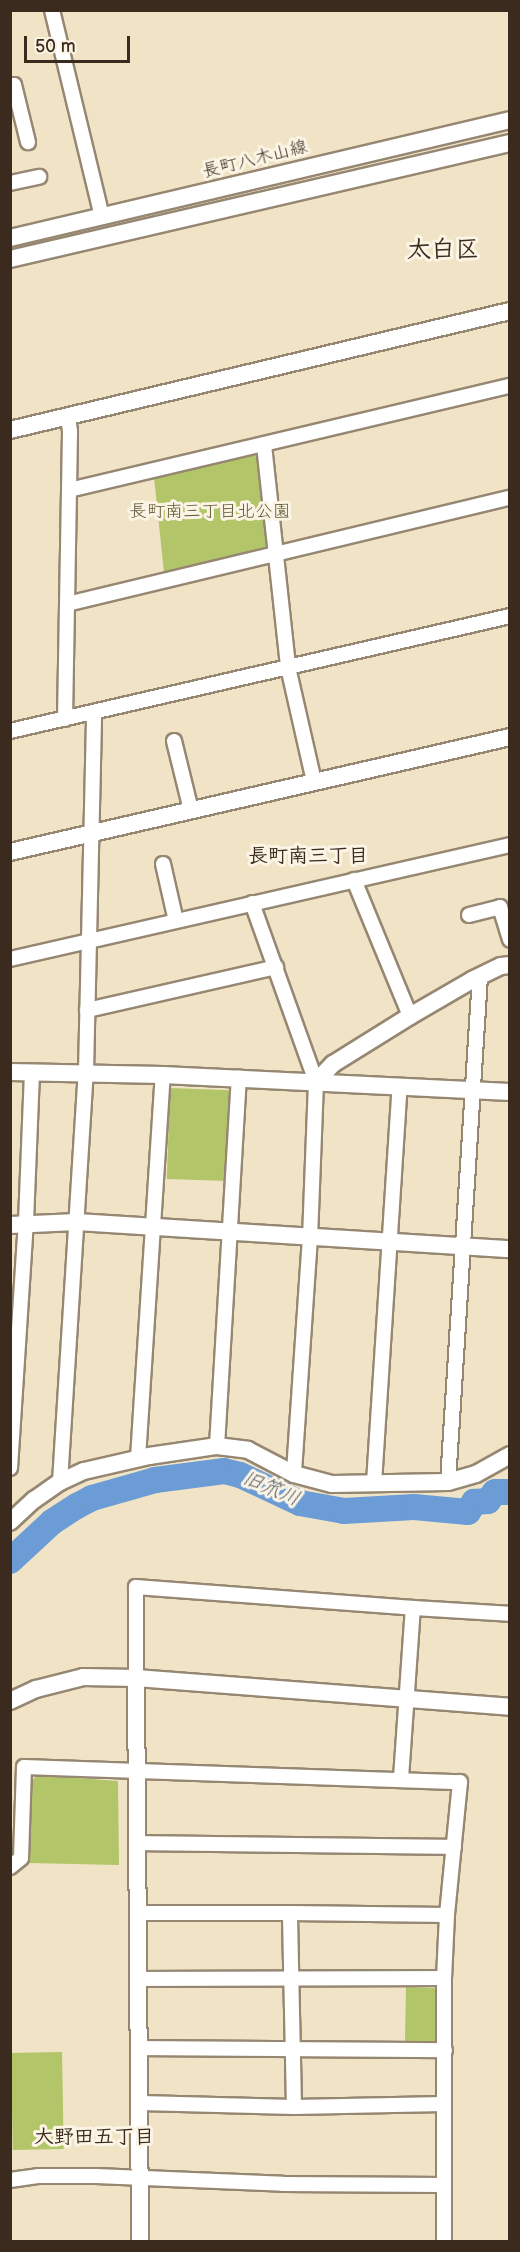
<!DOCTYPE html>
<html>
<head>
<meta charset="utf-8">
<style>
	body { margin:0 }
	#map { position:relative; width:520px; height:2252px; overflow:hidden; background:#f1e4c6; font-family:"Balsamiq Sans","Klee One",sans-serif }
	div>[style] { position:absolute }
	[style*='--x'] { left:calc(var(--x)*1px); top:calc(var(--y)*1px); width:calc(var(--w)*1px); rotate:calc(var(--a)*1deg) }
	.green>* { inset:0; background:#b2c569; transform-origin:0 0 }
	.river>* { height:26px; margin:-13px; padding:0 13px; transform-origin:13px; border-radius:13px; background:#6b9cd5 }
	.roads { filter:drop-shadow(2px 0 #968772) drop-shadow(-2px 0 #968772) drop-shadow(0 2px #968772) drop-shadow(0 -2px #968772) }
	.minor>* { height:14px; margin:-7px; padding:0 7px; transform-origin:7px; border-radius:7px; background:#fff }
	.tertiary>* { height:16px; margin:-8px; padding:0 8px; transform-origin:8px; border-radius:8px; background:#fff }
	span { translate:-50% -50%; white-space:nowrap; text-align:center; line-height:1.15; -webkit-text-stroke:6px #fcf5e5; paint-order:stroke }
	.street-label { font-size:18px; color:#3b2a1e }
	.park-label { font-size:18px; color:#5f5834 }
	.neighbourhood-label { font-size:20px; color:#3b2a1e; font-weight:700 }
	.water-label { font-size:20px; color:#4e5867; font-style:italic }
	.district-label { font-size:24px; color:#3b2a1e; font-weight:700 }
	.frame { position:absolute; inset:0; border:12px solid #3b2a1e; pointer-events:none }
	.scale { position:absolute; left:24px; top:36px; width:106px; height:27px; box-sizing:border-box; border:3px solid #3b2a1e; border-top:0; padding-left:8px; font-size:18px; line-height:21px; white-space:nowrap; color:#3b2a1e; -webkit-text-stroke:4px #fcf5e5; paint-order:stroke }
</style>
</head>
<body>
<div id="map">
	<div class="green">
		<i style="clip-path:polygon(253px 454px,258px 458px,268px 541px,265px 547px,164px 573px,154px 477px)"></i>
		<i style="left:170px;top:1088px;width:62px;height:91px;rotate:2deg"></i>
		<i style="clip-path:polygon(38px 1775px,118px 1781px,119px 1865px,28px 1863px,31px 1781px)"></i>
		<i style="clip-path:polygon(406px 1987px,434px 1988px,440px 1994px,440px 2043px,405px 2042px)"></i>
		<i style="left:62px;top:2052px;width:97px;height:51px;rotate:89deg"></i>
	</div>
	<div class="river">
		<i style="--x:10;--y:1561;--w:57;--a:-42.9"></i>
		<i style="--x:52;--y:1522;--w:30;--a:-33"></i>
		<i style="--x:77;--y:1506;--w:17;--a:-28"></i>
		<i style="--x:92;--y:1498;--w:66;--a:-15.9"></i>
		<i style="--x:155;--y:1480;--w:70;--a:-7.4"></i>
		<i style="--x:224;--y:1471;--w:16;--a:14"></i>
		<i style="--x:240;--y:1475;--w:66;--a:25"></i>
		<i style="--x:300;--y:1503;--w:45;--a:10.3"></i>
		<i style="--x:344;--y:1511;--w:70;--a:-3.3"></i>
		<i style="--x:414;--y:1507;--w:54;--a:5.3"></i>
		<i style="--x:468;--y:1512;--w:12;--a:-59"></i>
		<i style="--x:474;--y:1502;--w:14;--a:-4"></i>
		<i style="--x:488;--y:1501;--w:11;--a:-52"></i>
		<i style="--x:495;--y:1492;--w:15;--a:0"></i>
	</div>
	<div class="roads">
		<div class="minor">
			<i style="--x:52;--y:10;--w:213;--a:76.4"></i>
			<i style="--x:10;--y:86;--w:4;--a:-14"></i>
			<i style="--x:14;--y:85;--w:59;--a:76.2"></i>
			<i style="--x:10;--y:183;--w:30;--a:-12"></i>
			<i style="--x:264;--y:445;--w:223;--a:83.8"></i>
			<i style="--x:288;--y:667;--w:117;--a:77.2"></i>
			<i style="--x:69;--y:490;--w:453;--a:-13.3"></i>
			<i style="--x:67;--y:604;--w:456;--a:-13.5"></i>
			<i style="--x:65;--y:719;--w:288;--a:-89"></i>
			<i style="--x:70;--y:431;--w:15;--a:-98"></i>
			<i style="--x:10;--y:731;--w:513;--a:-12.95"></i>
			<i style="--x:174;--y:741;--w:71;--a:76.2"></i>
			<i style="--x:163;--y:864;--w:58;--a:77.2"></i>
			<i style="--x:354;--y:880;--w:147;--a:67.6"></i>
			<i style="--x:252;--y:903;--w:190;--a:70.3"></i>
			<i style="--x:316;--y:1082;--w:155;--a:92.2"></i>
			<i style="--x:310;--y:1237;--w:238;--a:93.9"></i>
			<i style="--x:469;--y:915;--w:32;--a:-14"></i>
			<i style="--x:500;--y:907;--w:34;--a:73"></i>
			<i style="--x:10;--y:959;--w:513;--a:-12.84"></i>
			<i style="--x:87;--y:1010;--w:194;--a:-12.8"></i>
			<i style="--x:217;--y:1446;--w:369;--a:-86.6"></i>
			<i style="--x:138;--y:1458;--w:384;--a:-86.3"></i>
			<i style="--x:10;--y:1468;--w:247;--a:-86.3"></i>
			<i style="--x:26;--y:1222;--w:150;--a:-87.7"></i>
			<i style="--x:60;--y:1482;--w:411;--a:-86.4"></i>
			<i style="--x:86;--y:1072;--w:359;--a:-88.7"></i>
			<i style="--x:448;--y:1482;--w:507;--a:-86.38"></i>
			<i style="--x:374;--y:1483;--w:398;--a:-86.3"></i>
			<i style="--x:136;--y:1678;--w:91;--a:-90"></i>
			<i style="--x:136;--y:1587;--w:278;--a:4.3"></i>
			<i style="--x:401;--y:1778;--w:170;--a:-86"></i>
			<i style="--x:413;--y:1608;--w:97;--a:3.5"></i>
			<i style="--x:138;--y:1843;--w:316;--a:0.7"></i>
			<i style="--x:10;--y:1867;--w:14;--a:-39"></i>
			<i style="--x:21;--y:1858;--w:91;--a:-88.1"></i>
			<i style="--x:24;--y:1767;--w:436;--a:2"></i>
			<i style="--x:460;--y:1782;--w:134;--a:95.6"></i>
			<i style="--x:139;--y:1913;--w:151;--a:0"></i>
			<i style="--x:139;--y:1979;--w:305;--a:-0.2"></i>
			<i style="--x:139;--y:2048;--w:306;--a:0.4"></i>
			<i style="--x:141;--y:2103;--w:153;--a:1.5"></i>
			<i style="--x:294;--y:2107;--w:150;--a:-1.1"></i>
			<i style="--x:294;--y:2107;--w:194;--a:-91.2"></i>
			<i style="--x:290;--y:1913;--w:157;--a:0.7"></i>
			<i style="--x:447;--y:1915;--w:63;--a:92.7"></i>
			<i style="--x:444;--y:1978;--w:264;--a:90"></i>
			<i style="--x:10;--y:2180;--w:28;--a:-8"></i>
			<i style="--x:38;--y:2176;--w:58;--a:0"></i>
			<i style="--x:96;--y:2176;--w:187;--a:2.4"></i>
			<i style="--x:283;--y:2184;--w:160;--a:0.4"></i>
		</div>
		<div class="tertiary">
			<i style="--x:10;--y:238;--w:514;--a:-13.28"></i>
			<i style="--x:10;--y:259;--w:513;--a:-13.06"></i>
			<i style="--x:10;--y:430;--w:514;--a:-13.39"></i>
			<i style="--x:10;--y:852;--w:513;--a:-12.95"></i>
			<i style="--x:10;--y:1072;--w:153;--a:1.1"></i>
			<i style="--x:163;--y:1075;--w:347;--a:2.8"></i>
			<i style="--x:316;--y:1082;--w:25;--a:-47"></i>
			<i style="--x:333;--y:1064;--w:91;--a:-31.9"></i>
			<i style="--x:410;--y:1016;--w:72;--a:-30.1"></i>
			<i style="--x:472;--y:980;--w:32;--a:-26"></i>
			<i style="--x:501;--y:966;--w:9;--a:-6"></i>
			<i style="--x:10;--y:1225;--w:67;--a:-2.6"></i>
			<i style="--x:77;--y:1222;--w:434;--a:3.6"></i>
			<i style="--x:10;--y:1522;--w:33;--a:-43"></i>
			<i style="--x:34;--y:1500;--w:32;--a:-35"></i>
			<i style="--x:60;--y:1482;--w:26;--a:-25"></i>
			<i style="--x:84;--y:1471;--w:67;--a:-13"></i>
			<i style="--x:149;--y:1456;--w:69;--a:-8.4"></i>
			<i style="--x:217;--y:1446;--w:31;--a:7"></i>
			<i style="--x:248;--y:1450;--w:52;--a:27.6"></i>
			<i style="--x:294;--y:1474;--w:39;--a:15"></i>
			<i style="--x:332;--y:1484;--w:116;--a:-1"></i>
			<i style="--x:448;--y:1482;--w:29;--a:-16"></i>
			<i style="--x:476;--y:1474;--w:39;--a:-29"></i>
			<i style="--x:136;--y:1678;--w:564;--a:89.59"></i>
			<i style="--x:10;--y:1701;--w:29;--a:-25"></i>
			<i style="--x:36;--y:1689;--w:49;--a:-14.3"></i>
			<i style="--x:83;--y:1677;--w:53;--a:1.1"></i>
			<i style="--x:136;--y:1678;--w:375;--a:4.4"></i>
		</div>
	</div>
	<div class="street-label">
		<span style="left:255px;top:160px;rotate:-14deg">長町八木山線</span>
	</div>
	<div class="park-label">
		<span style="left:210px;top:512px">長町南三丁目北公園</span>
	</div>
	<div class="neighbourhood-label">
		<span style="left:308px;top:856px">長町南三丁目</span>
		<span style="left:94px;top:2137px">大野田五丁目</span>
	</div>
	<div class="water-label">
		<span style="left:271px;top:1489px;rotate:23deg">旧笊川</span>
	</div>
	<div class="district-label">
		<span style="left:443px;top:250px">太白区</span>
	</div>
	<div class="frame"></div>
	<div class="scale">50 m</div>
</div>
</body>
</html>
